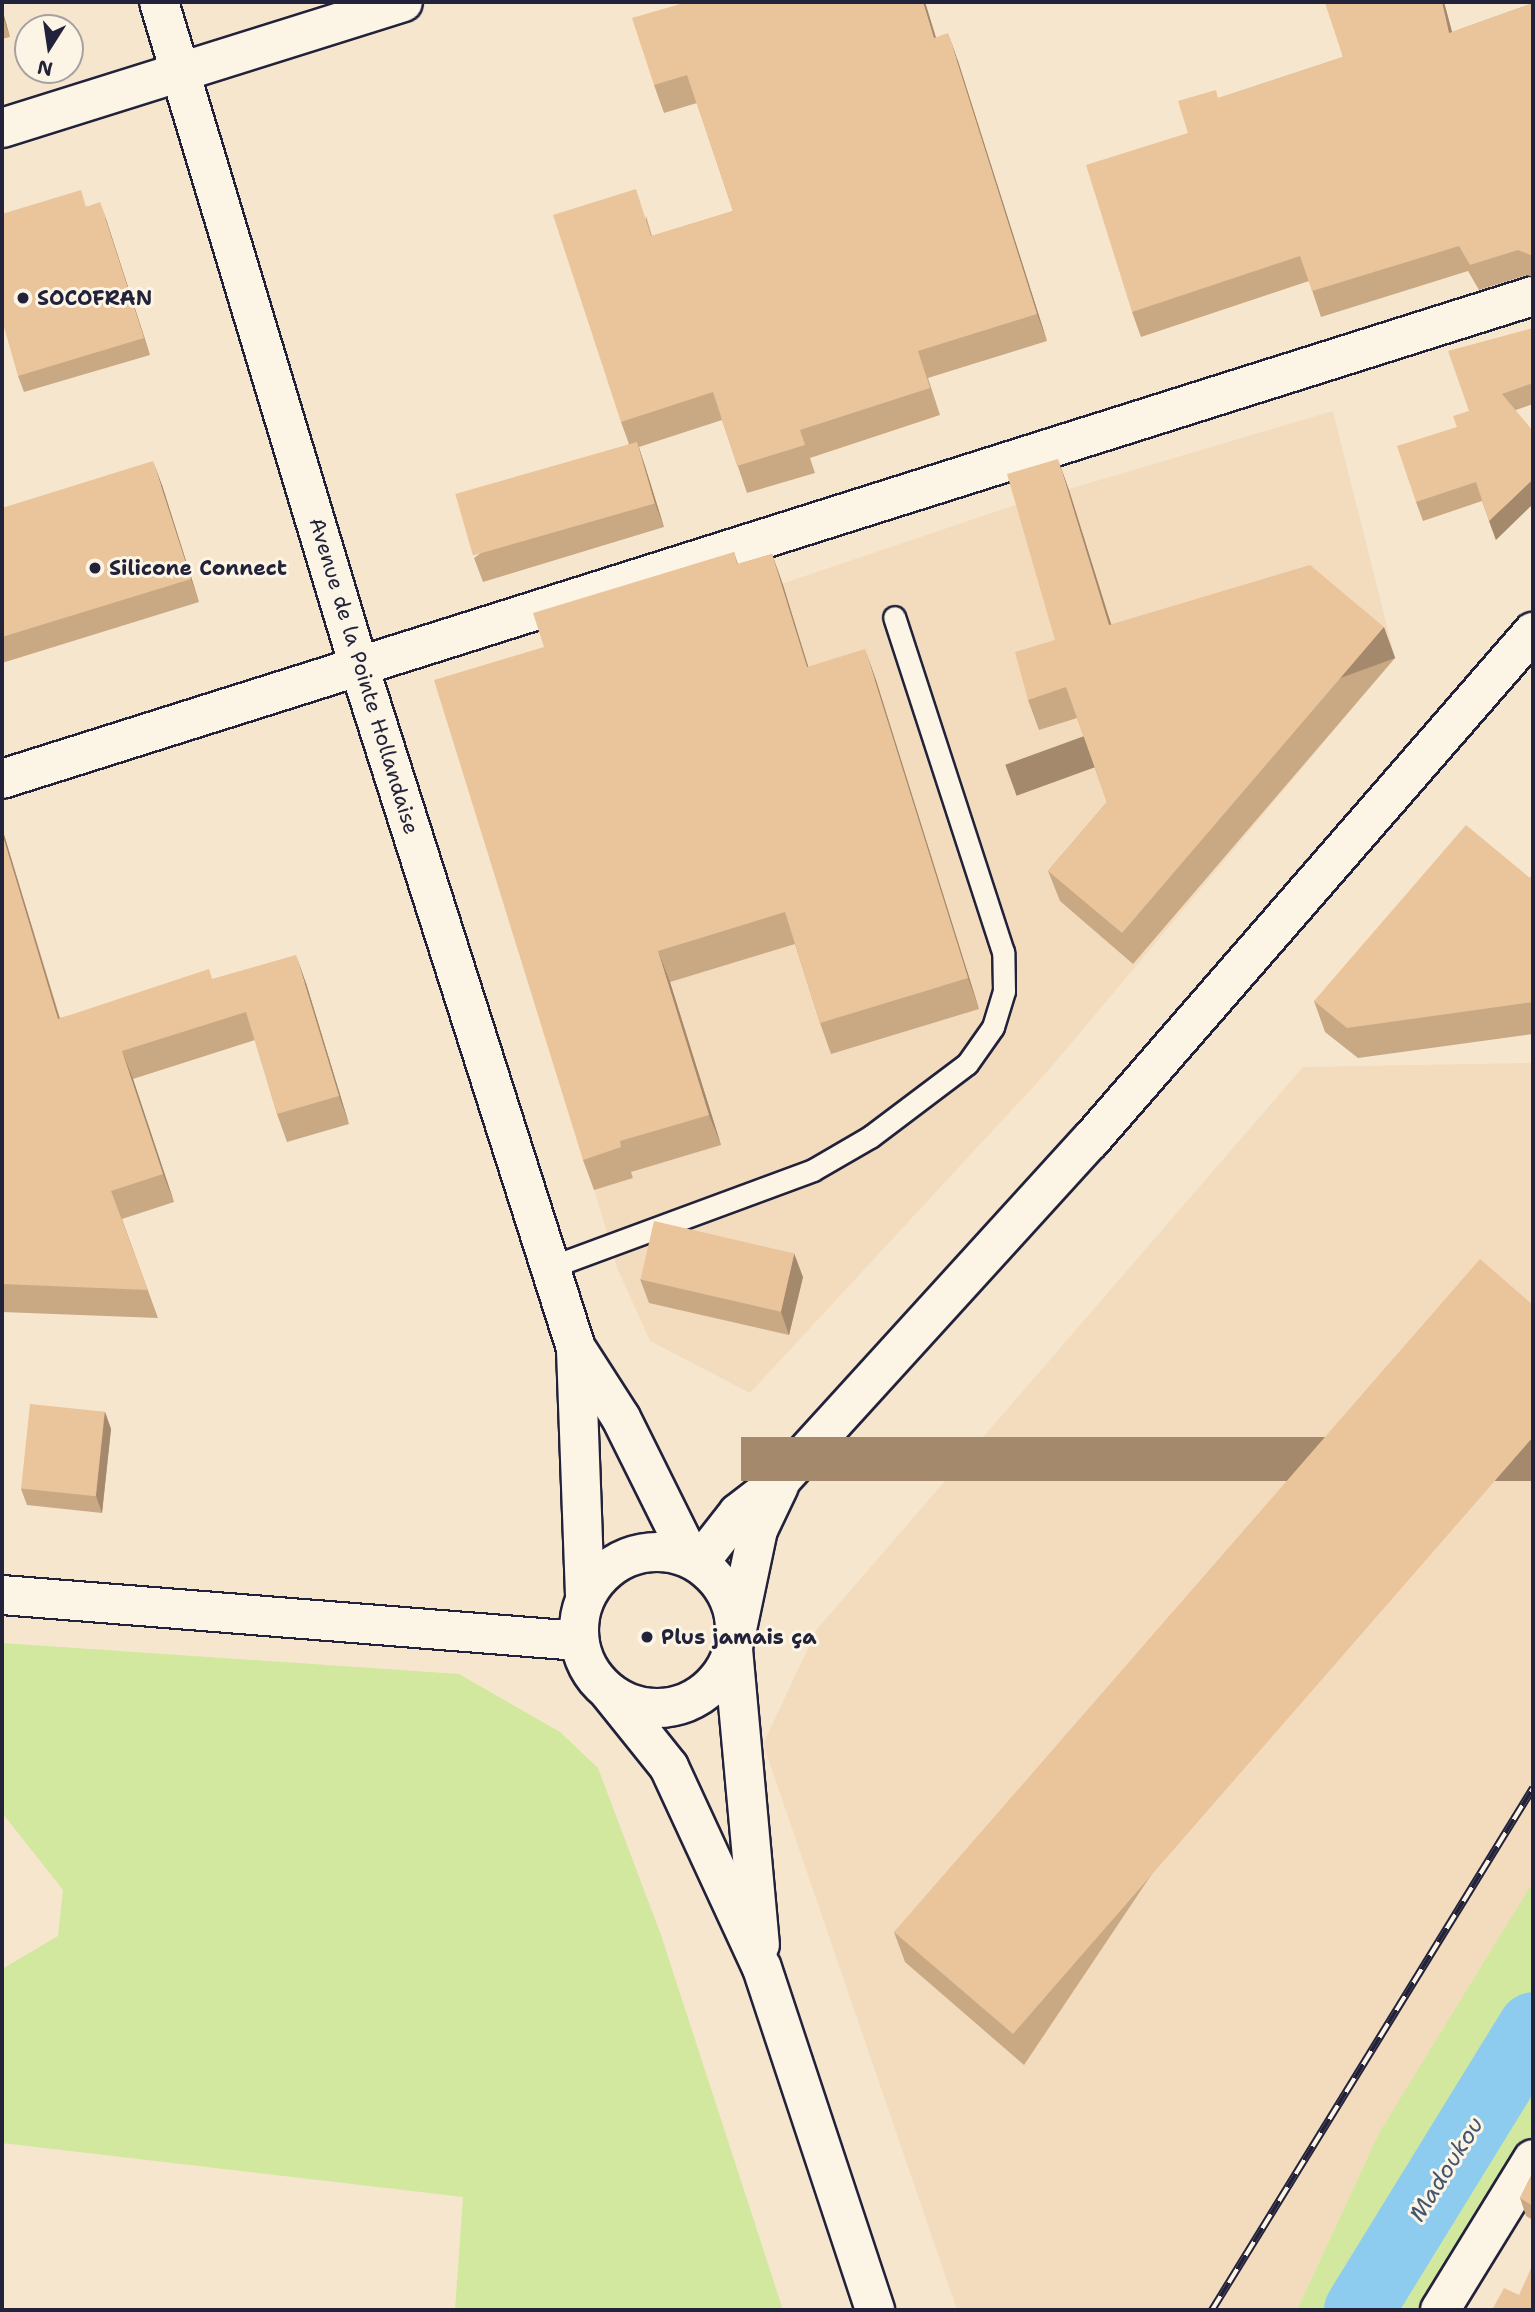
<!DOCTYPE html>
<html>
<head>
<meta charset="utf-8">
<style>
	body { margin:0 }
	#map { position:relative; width:1535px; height:2312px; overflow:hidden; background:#f7e6ce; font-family:"Shantell Sans",sans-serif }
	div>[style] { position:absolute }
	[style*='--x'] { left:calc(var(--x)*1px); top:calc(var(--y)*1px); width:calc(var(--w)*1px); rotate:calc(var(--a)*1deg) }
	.built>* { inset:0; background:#f3dcbe }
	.green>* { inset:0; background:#d1e89e }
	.river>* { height:70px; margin:-35px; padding:0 35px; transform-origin:35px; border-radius:35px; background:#8eccef }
	.roads { filter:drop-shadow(2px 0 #22223b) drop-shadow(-2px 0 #22223b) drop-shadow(0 2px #22223b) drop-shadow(0 -2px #22223b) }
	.service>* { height:21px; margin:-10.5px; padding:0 10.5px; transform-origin:10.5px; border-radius:10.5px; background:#fcf5e5 }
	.minor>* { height:38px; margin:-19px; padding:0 19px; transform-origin:19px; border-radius:19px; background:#fcf5e5 }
	.tertiary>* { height:38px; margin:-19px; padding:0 19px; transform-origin:19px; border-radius:19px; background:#fcf5e5 }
	.secondary>* { height:38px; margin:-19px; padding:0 19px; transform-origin:19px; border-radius:19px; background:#fcf5e5 }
	.secondary>.ring { margin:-19px; padding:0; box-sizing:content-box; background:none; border:38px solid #fcf5e5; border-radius:50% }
	.rail>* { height:8px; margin-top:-4px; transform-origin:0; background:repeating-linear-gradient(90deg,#fcf5e5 0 16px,#22223b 0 32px); box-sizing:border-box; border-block:2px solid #22223b }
	.wall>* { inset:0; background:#c9a984 }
	.shaded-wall>* { inset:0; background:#a4896c; transform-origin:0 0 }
	.building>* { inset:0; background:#eac49a; transform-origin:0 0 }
	.dots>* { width:19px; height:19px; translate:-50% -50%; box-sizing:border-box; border:4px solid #fcf5e5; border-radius:50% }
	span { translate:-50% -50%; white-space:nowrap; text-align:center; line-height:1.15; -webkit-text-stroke:6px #fcf5e5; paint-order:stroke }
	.poi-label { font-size:21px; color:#22223b; font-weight:700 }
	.left { translate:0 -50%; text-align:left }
	.street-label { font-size:21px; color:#22223b }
	.water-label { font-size:23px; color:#425571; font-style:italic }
	.frame { position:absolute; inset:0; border:4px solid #22223b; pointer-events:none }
	.north { position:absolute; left:14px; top:14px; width:70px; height:70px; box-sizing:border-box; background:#fcf5e5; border:2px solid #a5a1a1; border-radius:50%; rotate:192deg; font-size:19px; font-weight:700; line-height:28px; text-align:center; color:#22223b }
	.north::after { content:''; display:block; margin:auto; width:24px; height:32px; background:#22223b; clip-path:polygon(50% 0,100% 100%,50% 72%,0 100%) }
</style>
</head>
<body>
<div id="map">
	<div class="built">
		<i style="clip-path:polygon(1333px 411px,1395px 658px,1047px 1072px,750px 1393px,650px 1341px,618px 1270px,594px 1189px,749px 595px,1018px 504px)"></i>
		<i style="clip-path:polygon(1533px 1063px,1533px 1888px,1379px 2133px,1297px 2310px,957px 2310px,763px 1744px,817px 1629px,1303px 1067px)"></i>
	</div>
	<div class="green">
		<i style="clip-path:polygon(2px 1643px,459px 1674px,560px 1732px,598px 1768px,661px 1935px,783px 2310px,455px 2310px,463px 2197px,2px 2143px,2px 1969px,58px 1936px,63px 1890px,3px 1814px)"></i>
		<i style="clip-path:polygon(1533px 1882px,1533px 2156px,1425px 2310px,1297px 2310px,1379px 2133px)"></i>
	</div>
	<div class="river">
		<i style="--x:1359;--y:2310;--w:332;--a:-58.4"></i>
	</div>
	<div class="roads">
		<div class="service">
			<i style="--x:551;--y:1267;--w:279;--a:-20.3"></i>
			<i style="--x:813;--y:1170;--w:66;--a:-30.1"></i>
			<i style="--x:870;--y:1137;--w:121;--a:-37"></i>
			<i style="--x:967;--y:1064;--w:45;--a:-54.9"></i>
			<i style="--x:993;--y:1027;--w:38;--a:-73"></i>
			<i style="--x:1004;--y:991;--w:39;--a:-91"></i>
			<i style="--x:1003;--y:952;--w:352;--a:-108"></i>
		</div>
		<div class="minor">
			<i style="--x:2;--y:128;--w:420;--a:-17.4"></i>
			<i style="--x:2;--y:779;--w:1605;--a:-17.51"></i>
			<i style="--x:2;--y:1595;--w:579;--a:4.56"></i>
			<i style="--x:1440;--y:2310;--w:177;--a:-58.4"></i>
		</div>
		<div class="tertiary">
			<i style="--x:699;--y:1563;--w:63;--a:-52"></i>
			<i style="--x:738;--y:1513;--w:54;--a:-37.5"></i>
			<i style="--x:781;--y:1480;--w:459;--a:-47.7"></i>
			<i style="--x:1090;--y:1141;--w:675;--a:-48.97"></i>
			<i style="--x:736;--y:1634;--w:106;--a:-78.1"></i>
			<i style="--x:758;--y:1530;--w:49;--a:-64.5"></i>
		</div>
		<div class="secondary">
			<i style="--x:159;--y:2;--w:690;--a:73.25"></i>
			<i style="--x:358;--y:663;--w:719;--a:72.35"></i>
			<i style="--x:576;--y:1348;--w:83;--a:57.3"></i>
			<i style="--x:621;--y:1418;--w:157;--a:63.6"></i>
			<i style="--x:576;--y:1350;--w:247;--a:87.9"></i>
			<i class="ring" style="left:579px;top:1552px;width:118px;height:118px"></i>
			<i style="--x:733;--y:1649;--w:297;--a:84.8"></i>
			<i style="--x:609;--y:1692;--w:96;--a:51.3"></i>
			<i style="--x:669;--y:1767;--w:221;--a:65.2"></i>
			<i style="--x:762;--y:1968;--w:360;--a:71.7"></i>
		</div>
	</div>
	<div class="rail">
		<i style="--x:1212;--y:2310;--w:613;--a:-58.41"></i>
	</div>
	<div class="wall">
		<i style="clip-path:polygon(687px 2px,925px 2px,936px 37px,958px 61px,1047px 341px,928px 378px,940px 415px,810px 458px,815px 473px,747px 493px,722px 420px,639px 447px,664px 527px,483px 582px,474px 558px,629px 444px,621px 422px,646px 216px,652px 236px,733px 211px,697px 103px,664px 113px,654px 85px)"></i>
		<i style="clip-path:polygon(1329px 2px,1444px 2px,1452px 32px,1533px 3px,1533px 277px,1527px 275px,1479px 290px,1468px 271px,1321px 317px,1309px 281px,1141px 337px,1132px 312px,1188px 133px,1219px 98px,1343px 57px)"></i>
		<i style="clip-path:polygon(2px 9px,10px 37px,2px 39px)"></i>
		<i style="clip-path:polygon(87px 206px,106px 219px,150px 355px,24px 392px,18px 376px)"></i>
		<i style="clip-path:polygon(1533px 328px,1533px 404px,1516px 410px,1496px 540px,1482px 501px,1423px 521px,1416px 502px,1457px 427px)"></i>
		<i style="clip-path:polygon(162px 485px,199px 602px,2px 663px,2px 508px)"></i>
		<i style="clip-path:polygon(1069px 490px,1111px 624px,1395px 658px,1133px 964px,1060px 901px,1048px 871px,1107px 802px,1077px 718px,1039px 730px,1028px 700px,1055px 640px)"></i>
		<i style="clip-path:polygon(734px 552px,738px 564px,772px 554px,783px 585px,808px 667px,876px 680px,979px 1009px,831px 1054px,820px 1023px,795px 944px,670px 982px,721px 1145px,631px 1172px,633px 1178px,594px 1190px,583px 1160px,544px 647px)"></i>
		<i style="clip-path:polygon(2px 828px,60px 1018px,212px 979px,306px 983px,349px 1124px,287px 1142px,277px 1114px,255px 1040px,133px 1079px,174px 1202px,122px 1219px,158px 1318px,2px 1312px)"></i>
		<i style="clip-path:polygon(1533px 874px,1533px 1034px,1358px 1058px,1325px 1032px,1314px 1001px,1530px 878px)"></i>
		<i style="clip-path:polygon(803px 1277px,789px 1335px,649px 1303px,640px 1279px)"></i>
		<i style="clip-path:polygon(1533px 1305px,1024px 2065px,905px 1962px,894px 1932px)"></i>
		<i style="clip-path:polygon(105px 1412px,111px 1429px,102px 1513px,27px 1505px,21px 1489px)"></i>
		<i style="clip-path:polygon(1533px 2172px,1533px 2220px,1526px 2216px,1520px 2198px)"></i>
	</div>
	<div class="shaded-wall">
		<i style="clip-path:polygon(923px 2px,925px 2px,944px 65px,934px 38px)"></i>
		<i style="clip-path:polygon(1442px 2px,1444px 2px,1459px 58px,1449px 33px)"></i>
		<i style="clip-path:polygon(2px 9px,10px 37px,2px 14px)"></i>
		<i style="clip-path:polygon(948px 33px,958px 61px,1047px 341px,1037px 314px)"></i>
		<i style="clip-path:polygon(100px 202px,106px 219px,150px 355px,144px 338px)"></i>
		<i style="clip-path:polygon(637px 442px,645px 466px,664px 527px,655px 503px)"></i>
		<i style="clip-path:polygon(1058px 459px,1069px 490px,1121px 656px,1109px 625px)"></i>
		<i style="clip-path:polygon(153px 461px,162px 485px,199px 602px,191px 579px)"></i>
		<i style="clip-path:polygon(1533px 479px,1533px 504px,1496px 540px,1489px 521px)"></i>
		<i style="clip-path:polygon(772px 554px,783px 585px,818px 698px,807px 667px)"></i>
		<i style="left:1384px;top:627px;width:33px;height:403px;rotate:70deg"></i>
		<i style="clip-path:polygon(865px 649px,876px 680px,979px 1009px,968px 978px)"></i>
		<i style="clip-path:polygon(2px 828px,68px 1047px,58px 1019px,2px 833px)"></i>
		<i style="clip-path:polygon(658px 951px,670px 982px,721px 1145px,709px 1115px)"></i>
		<i style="clip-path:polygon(296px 955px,306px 983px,349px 1124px,339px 1096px)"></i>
		<i style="clip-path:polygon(122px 1051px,133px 1079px,174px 1202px,163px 1174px)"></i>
		<i style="clip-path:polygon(794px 1253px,803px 1277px,789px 1335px,781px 1312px)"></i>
		<i style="clip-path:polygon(105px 1412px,111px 1429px,102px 1513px,96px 1496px)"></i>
		<i style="left:1533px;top:1437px;width:44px;height:792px;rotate:90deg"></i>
	</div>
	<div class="building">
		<i style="clip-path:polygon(687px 2px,923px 2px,934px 38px,948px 33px,1037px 314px,918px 351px,930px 388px,800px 430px,805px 445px,737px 466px,713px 392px,621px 422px,553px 215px,636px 189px,651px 236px,733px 211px,687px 75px,654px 85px,632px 18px)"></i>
		<i style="clip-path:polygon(1329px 2px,1442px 2px,1449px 33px,1533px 3px,1533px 256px,1518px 250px,1470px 265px,1459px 246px,1312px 291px,1300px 256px,1132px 312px,1086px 165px,1188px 133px,1178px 101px,1216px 90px,1218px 98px,1343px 57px,1325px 3px)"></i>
		<i style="clip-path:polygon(81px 190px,86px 207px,100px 202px,144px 338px,18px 376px,2px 320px,2px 214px)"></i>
		<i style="clip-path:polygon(1533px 328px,1533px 383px,1502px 394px,1533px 431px,1533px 479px,1489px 521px,1476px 482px,1416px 502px,1397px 446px,1457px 427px,1453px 416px,1469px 411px,1448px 351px)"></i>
		<i style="left:637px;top:442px;width:64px;height:189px;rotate:74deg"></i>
		<i style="clip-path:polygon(1058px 459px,1109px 625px,1310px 565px,1384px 627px,1122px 933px,1048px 871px,1107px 802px,1066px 687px,1028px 700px,1015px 652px,1055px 640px,1007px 474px)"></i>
		<i style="clip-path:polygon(153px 461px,191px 579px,2px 637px,2px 508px)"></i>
		<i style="clip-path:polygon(734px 552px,737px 564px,772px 554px,807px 667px,865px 649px,968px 978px,820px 1023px,785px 912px,658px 951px,709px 1115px,620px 1141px,621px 1147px,583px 1160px,434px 680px,544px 647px,533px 613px)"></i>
		<i style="clip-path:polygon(1466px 825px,1530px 878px,1533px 874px,1533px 1002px,1347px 1028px,1314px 1001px)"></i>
		<i style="clip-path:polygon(2px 833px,58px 1019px,209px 969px,212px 979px,296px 955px,339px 1096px,277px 1114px,246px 1012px,122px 1051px,163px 1174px,111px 1191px,148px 1290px,2px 1284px)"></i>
		<i style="left:654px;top:1221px;width:144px;height:60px;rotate:13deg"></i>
		<i style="clip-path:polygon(1480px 1259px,1533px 1305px,1533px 1437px,1013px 2034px,894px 1932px)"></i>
		<i style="left:30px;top:1404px;width:75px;height:85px;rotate:6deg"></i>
		<i style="clip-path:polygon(1533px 2172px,1533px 2206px,1520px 2198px)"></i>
		<i style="clip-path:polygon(1533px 2264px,1533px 2310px,1492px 2310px,1504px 2288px,1519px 2295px)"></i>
	</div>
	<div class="dots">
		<i style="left:23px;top:298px;background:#22223b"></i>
		<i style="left:95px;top:568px;background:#22223b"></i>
		<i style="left:647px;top:1637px;background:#22223b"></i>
	</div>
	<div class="poi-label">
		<span class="left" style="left:37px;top:298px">SOCOFRAN</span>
		<span class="left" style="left:109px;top:568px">Silicone Connect</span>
		<span class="left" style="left:661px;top:1637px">Plus jamais ça</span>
	</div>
	<div class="street-label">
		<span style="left:364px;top:676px;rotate:73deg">Avenue de la Pointe Hollandaise</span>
	</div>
	<div class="water-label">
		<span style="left:1446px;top:2169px;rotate:-58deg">Madoukou</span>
	</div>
	<div class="frame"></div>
	<div class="north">N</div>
</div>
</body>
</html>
